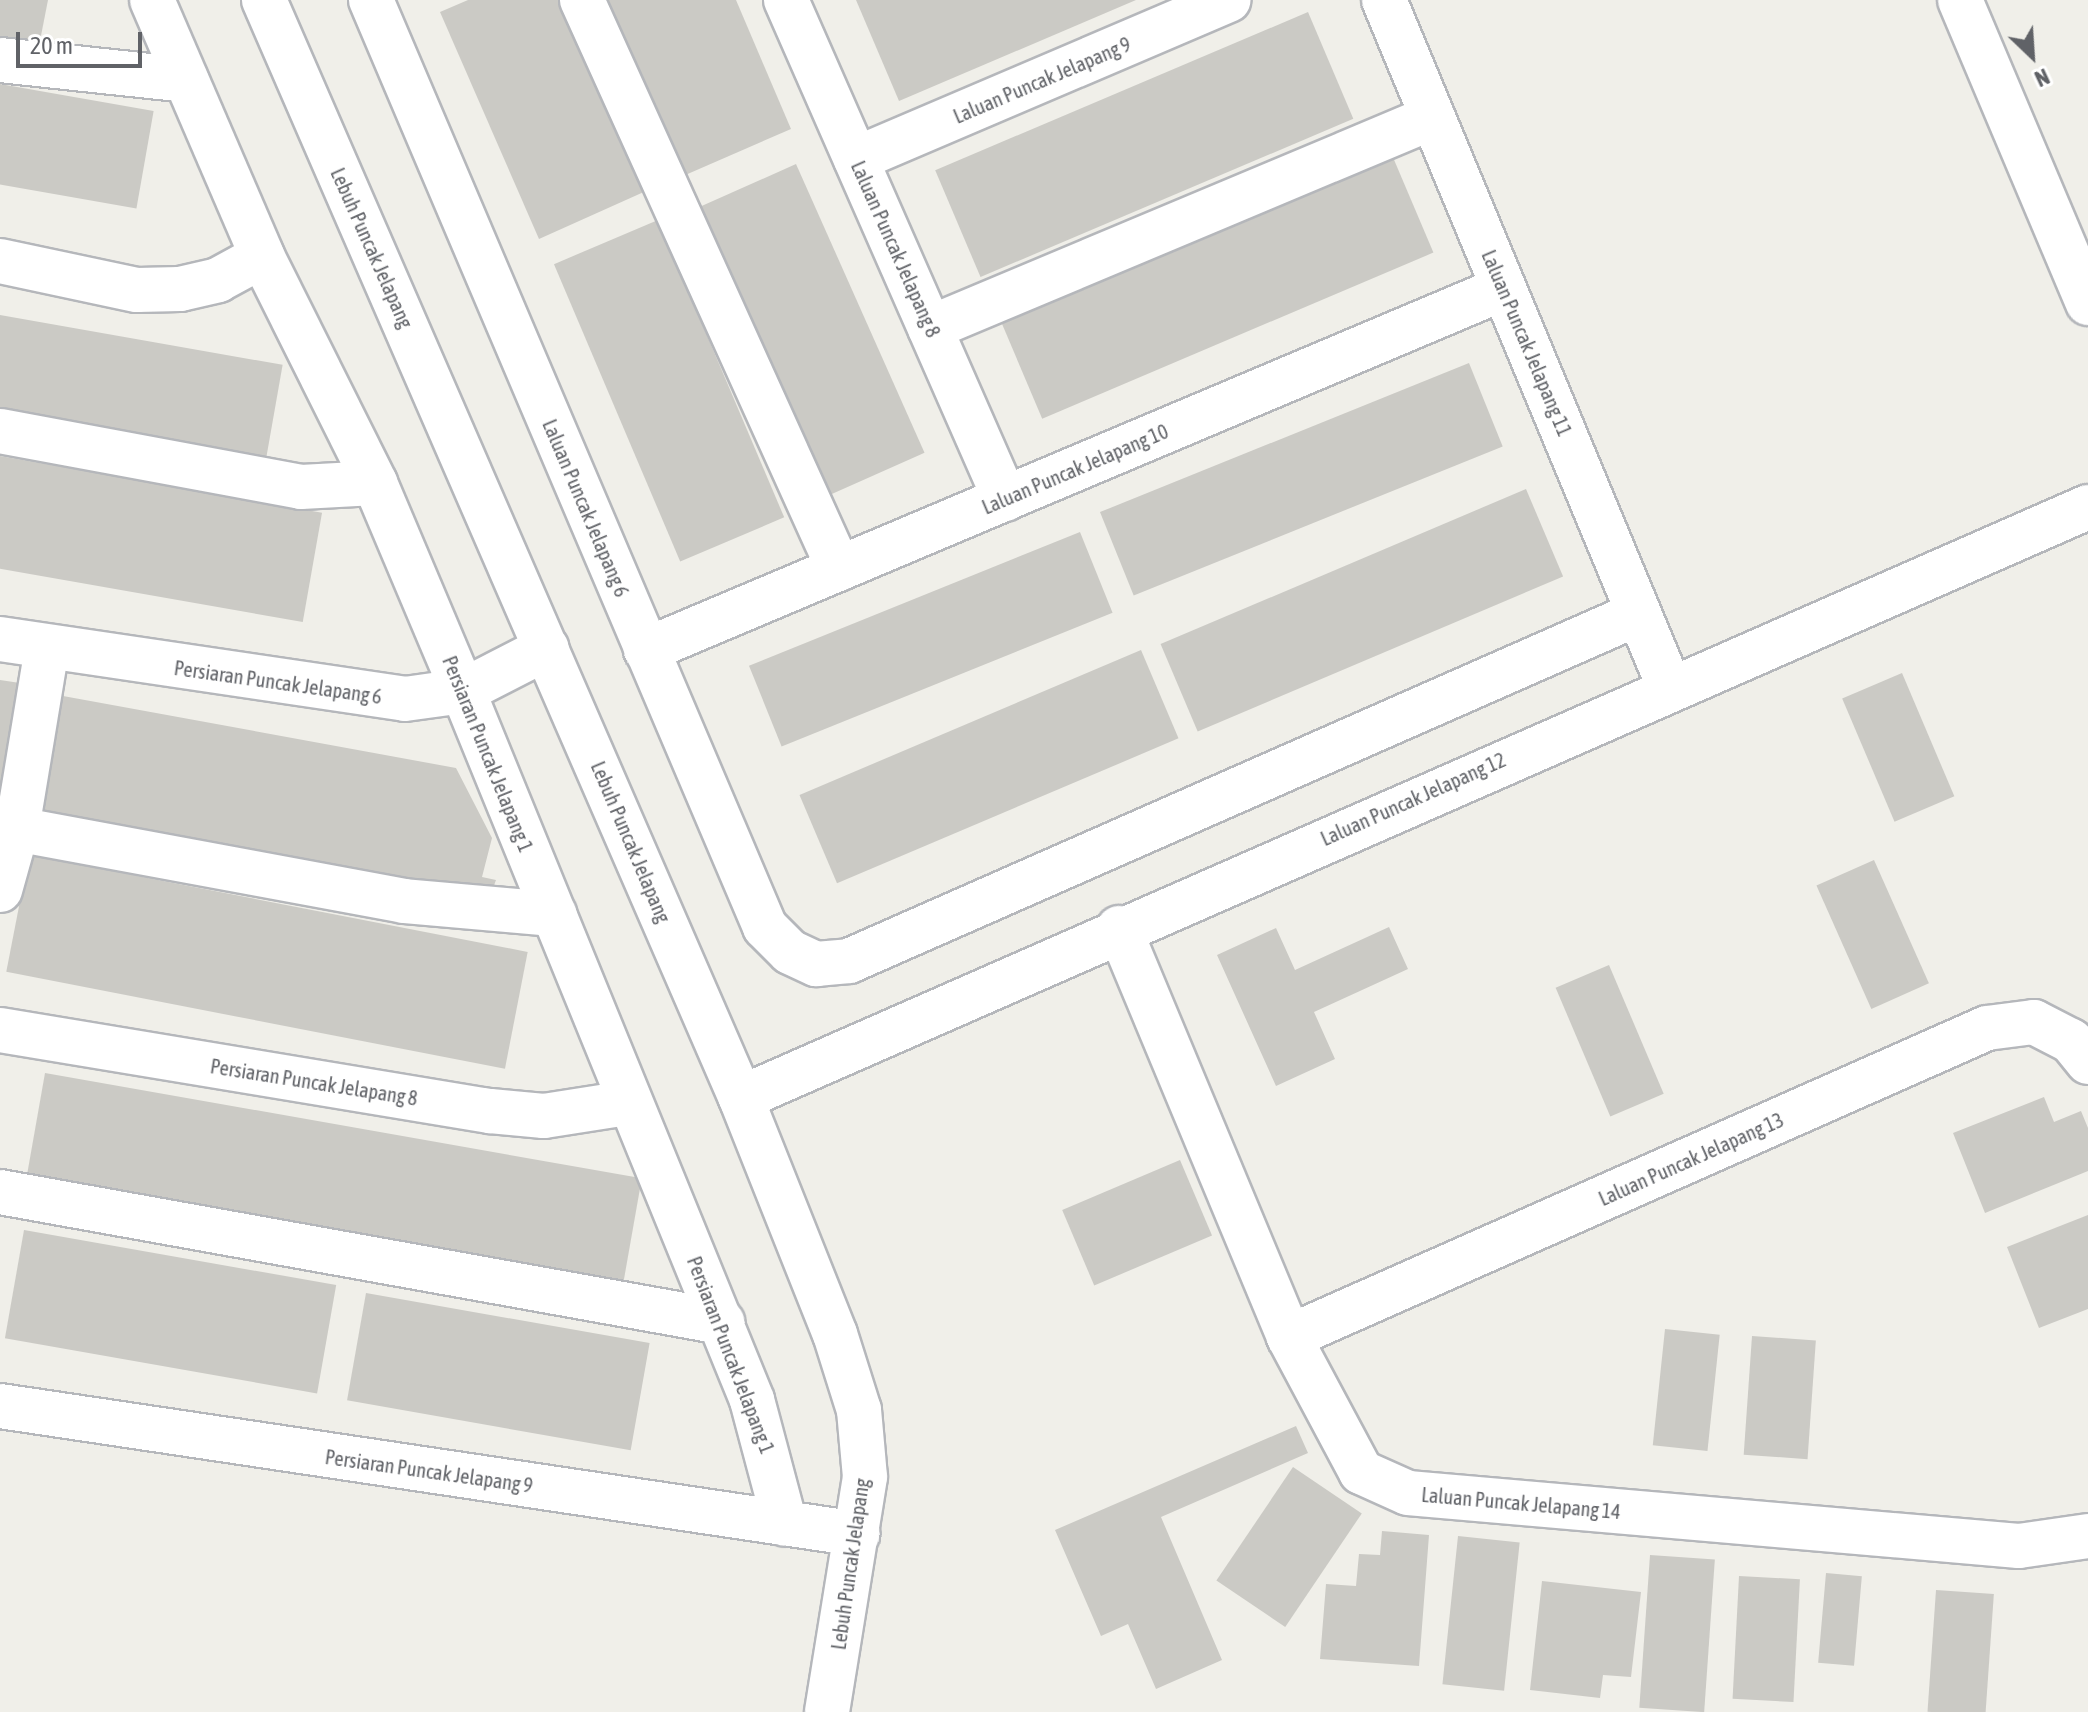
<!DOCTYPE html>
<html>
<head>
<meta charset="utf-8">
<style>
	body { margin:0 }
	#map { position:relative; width:2088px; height:1712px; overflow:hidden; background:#f0efe9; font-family:"Asap Condensed",sans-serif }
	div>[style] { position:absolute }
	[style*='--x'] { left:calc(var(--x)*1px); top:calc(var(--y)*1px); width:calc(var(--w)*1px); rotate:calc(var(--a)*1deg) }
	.building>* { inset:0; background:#cbcac5; transform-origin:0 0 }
	.roads { filter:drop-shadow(2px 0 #b5b7bb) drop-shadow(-2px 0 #b5b7bb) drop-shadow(0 2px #b5b7bb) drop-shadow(0 -2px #b5b7bb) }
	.minor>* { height:44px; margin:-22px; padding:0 22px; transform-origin:22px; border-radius:22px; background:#fff }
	span { translate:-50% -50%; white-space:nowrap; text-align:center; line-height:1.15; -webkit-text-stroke:6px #fff; paint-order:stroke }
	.street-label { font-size:20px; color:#606267 }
	.north { position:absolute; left:1992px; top:16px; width:80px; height:80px; -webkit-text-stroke:6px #fff; paint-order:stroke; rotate:155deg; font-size:22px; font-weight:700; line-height:32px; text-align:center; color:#606267 }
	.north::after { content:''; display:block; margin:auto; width:28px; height:36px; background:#606267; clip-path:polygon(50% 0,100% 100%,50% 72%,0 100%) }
	.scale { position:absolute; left:16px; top:32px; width:126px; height:36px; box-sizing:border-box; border:4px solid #606267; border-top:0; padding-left:10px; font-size:24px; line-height:28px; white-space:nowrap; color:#606267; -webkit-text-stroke:6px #fff; paint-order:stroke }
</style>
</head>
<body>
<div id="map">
	<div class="building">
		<i style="clip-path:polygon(0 0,48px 0,38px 51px,0 44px)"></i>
		<i style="clip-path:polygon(468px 0,562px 0,646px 191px,539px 239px,440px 12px)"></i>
		<i style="clip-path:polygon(607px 0,736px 0,791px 129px,683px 176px)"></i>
		<i style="clip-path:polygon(856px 0,1136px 0,899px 101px)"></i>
		<i style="left:1308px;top:12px;width:116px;height:405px;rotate:67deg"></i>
		<i style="left:0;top:84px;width:156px;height:99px;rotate:10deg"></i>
		<i style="left:1392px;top:155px;width:106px;height:425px;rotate:67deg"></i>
		<i style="left:796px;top:164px;width:316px;height:107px;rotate:66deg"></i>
		<i style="left:658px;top:220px;width:323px;height:113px;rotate:67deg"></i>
		<i style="left:0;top:315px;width:287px;height:104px;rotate:10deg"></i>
		<i style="left:1469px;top:363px;width:90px;height:398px;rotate:68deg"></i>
		<i style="left:0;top:456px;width:327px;height:111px;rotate:10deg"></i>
		<i style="left:1526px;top:489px;width:95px;height:397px;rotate:67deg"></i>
		<i style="left:1080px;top:532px;width:87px;height:357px;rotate:68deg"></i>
		<i style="left:1141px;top:650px;width:96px;height:371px;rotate:67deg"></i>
		<i style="left:1902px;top:673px;width:134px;height:65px;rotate:67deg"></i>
		<i style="clip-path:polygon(0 680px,20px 683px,5px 784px,0 784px)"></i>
		<i style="clip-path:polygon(63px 696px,456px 768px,492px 838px,482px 877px,496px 880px,489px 899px,40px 817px)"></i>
		<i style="left:29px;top:855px;width:508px;height:119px;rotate:11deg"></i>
		<i style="left:1874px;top:860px;width:135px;height:63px;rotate:66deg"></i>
		<i style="clip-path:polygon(1389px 927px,1408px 969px,1314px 1012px,1335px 1059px,1276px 1086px,1217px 955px,1276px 928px,1295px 970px)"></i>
		<i style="left:1609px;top:965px;width:140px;height:58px;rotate:67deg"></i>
		<i style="left:45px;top:1073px;width:606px;height:109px;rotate:10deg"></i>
		<i style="clip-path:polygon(2044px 1097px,2054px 1122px,2081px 1111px,2088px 1128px,2088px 1171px,1985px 1213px,1953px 1133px)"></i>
		<i style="left:1180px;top:1160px;width:82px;height:128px;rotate:67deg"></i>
		<i style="clip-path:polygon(2088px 1215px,2088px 1309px,2039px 1328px,2007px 1247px)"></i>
		<i style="left:24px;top:1230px;width:317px;height:110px;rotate:10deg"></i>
		<i style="left:366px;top:1293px;width:288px;height:109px;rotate:10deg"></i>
		<i style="left:1665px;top:1329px;width:55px;height:117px;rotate:6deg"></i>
		<i style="left:1752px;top:1336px;width:64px;height:119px;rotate:4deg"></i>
		<i style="clip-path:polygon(1296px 1426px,1308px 1453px,1161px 1517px,1222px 1660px,1156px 1689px,1128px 1624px,1101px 1636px,1055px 1530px)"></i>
		<i style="left:1293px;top:1467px;width:83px;height:137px;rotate:34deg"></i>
		<i style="clip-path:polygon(1382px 1531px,1429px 1535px,1419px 1666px,1320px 1659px,1326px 1584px,1356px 1586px,1359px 1554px,1380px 1555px)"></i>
		<i style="left:1458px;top:1536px;width:62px;height:149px;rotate:6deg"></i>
		<i style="left:1650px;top:1555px;width:65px;height:153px;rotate:4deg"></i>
		<i style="left:1826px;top:1573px;width:36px;height:90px;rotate:5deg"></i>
		<i style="left:1739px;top:1576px;width:61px;height:123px;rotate:3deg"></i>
		<i style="clip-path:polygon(1542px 1581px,1641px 1592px,1631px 1677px,1603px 1675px,1600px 1698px,1530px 1690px)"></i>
		<i style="left:1936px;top:1590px;width:58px;height:122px;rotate:4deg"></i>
	</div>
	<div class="roads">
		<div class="minor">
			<i style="--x:152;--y:0;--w:279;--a:66.7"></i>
			<i style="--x:262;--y:256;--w:254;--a:63.5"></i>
			<i style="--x:375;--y:483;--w:226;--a:67.1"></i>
			<i style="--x:463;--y:691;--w:766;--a:67.82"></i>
			<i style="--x:752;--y:1400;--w:128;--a:75.1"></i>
			<i style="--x:264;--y:0;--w:1197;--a:66.52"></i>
			<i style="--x:741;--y:1098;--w:254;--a:68.3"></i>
			<i style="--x:835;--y:1334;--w:80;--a:72.5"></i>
			<i style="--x:859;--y:1410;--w:67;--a:84.9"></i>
			<i style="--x:865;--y:1477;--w:238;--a:99.2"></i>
			<i style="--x:371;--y:0;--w:1007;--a:66.97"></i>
			<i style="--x:765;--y:927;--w:35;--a:45"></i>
			<i style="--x:790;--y:952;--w:29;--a:25"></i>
			<i style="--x:816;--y:964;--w:33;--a:-5"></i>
			<i style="--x:849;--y:961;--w:863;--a:-23.77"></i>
			<i style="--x:582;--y:0;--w:624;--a:65.69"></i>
			<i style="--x:786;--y:0;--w:545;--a:66.3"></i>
			<i style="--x:1384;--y:0;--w:743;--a:67.44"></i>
			<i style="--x:1960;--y:0;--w:329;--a:67.1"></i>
			<i style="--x:0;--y:60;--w:187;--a:6.1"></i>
			<i style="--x:856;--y:159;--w:405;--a:-23.1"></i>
			<i style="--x:0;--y:261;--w:140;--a:12"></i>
			<i style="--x:137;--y:290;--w:43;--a:-1.3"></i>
			<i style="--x:180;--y:289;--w:39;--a:-13"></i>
			<i style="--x:218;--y:280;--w:50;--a:-28.6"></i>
			<i style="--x:930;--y:328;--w:545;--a:-22.76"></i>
			<i style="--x:0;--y:431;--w:306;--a:10.5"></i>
			<i style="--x:301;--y:487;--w:74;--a:-3.1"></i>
			<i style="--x:0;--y:639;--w:409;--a:8.4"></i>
			<i style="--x:405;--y:699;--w:59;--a:-7.9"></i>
			<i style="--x:463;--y:691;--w:94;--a:-27.1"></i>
			<i style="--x:646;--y:650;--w:931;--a:-22.88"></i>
			<i style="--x:0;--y:826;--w:411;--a:10.5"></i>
			<i style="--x:404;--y:901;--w:151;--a:5"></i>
			<i style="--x:0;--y:890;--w:63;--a:-74.4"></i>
			<i style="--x:17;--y:829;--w:184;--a:-80.6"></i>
			<i style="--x:1119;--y:928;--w:443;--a:67.4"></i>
			<i style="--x:1289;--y:1337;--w:153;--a:61.9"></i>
			<i style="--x:1361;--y:1472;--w:51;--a:24.1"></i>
			<i style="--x:1408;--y:1493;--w:613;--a:4.96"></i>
			<i style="--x:2019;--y:1546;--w:70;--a:-8.2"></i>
			<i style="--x:0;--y:1030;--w:497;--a:9.4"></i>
			<i style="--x:490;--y:1111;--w:54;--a:5.3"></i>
			<i style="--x:544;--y:1116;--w:84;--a:-8.9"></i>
			<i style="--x:741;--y:1098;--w:1471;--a:-23.69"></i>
			<i style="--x:0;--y:1192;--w:734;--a:10.21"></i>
			<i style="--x:1289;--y:1337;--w:763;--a:-23.88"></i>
			<i style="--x:1987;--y:1028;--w:47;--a:-7.3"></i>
			<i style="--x:2034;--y:1022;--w:42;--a:27.2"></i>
			<i style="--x:2071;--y:1041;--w:27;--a:51"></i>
			<i style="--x:0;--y:1406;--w:867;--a:8.49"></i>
		</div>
	</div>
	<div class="street-label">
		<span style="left:1042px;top:80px;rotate:-23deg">Laluan Puncak Jelapang 9</span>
		<span style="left:372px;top:248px;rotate:66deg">Lebuh Puncak Jelapang</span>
		<span style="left:896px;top:249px;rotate:66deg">Laluan Puncak Jelapang 8</span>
		<span style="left:1527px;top:343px;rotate:67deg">Laluan Puncak Jelapang 11</span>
		<span style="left:1075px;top:469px;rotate:-23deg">Laluan Puncak Jelapang 10</span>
		<span style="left:586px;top:508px;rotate:67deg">Laluan Puncak Jelapang 6</span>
		<span style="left:278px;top:682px;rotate:8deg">Persiaran Puncak Jelapang 6</span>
		<span style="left:488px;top:754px;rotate:68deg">Persiaran Puncak Jelapang 1</span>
		<span style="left:1413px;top:799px;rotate:-24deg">Laluan Puncak Jelapang 12</span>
		<span style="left:631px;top:842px;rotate:67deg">Lebuh Puncak Jelapang</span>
		<span style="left:314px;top:1082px;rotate:9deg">Persiaran Puncak Jelapang 8</span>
		<span style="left:1691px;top:1159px;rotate:-24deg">Laluan Puncak Jelapang 13</span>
		<span style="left:731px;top:1355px;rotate:69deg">Persiaran Puncak Jelapang 1</span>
		<span style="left:429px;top:1471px;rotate:8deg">Persiaran Puncak Jelapang 9</span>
		<span style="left:1521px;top:1503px;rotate:5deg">Laluan Puncak Jelapang 14</span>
		<span style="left:850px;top:1564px;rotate:-82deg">Lebuh Puncak Jelapang</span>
	</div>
	<div class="north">N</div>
	<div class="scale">20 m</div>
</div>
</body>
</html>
